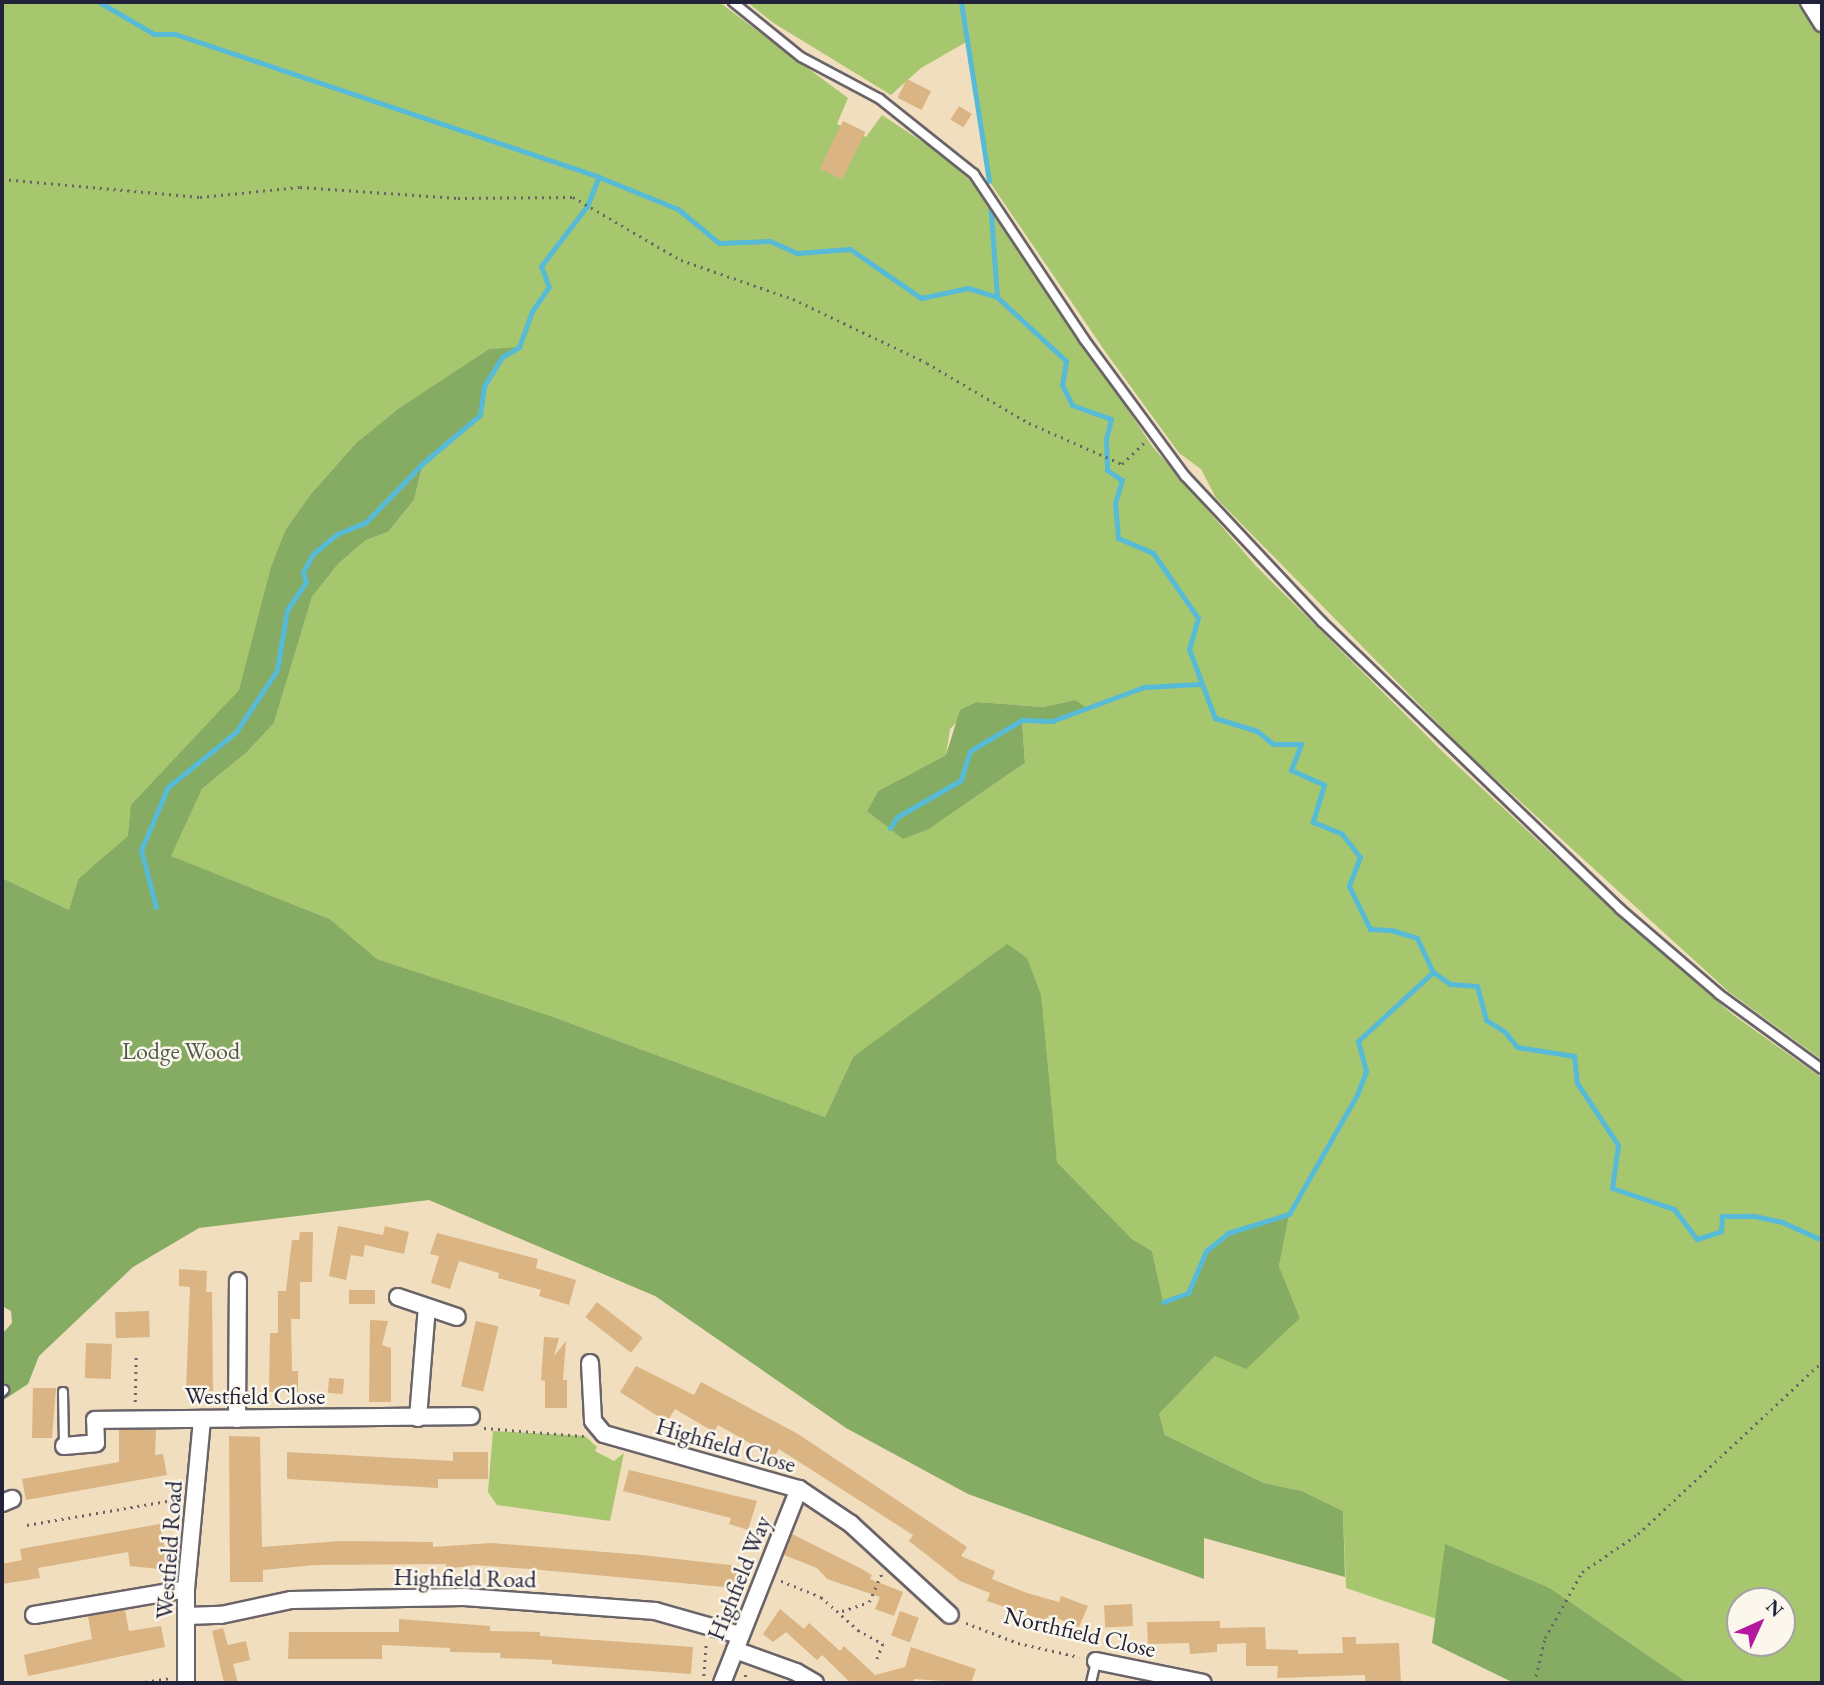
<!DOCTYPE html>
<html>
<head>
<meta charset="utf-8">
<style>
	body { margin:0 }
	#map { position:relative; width:1824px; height:1685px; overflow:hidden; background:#f1debe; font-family:"EB Garamond",serif }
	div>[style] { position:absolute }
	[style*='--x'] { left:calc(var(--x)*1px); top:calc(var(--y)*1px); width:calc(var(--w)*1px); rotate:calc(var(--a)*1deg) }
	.green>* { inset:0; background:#a7c76f }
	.forest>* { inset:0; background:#85ac62 }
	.stream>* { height:5px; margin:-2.5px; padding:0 2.5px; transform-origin:2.5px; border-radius:2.5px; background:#57bad6 }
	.building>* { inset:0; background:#dab483; transform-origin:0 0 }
	.path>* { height:2.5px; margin-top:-1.25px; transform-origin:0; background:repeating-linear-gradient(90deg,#6a6469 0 2px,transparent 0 7px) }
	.roads { filter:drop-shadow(2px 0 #6a6469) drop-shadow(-2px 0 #6a6469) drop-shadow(0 2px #6a6469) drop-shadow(0 -2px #6a6469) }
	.service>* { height:8px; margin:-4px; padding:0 4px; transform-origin:4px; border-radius:4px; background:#fff }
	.minor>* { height:16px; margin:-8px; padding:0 8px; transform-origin:8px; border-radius:8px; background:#fff }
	span { translate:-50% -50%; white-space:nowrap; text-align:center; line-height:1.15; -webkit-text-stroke:5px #fbf7ec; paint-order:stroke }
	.park-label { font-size:24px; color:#515c4d }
	.street-label { font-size:24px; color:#22223b }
	.frame { position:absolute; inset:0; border:4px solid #22223b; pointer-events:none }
	.north { position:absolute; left:1726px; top:1587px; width:70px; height:70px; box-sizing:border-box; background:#fbf7ec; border:2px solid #a4a2a5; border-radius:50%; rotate:45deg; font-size:19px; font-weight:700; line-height:28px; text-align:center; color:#22223b }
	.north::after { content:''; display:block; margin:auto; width:24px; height:32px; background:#b5179e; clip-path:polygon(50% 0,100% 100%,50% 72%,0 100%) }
</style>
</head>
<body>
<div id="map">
	<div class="green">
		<i style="clip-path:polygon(evenodd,3px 2px,719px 2px,848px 98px,837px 124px,866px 137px,882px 115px,950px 160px,990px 201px,1152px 446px,1256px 566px,1444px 753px,1588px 887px,1732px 1014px,1822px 1078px,1822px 1683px,1688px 1683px,1550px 1588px,1445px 1545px,1437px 1619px,1346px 1588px,1343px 1511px,1302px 1491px,1264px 1483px,1165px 1435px,1159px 1414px,1215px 1356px,1300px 1318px,1279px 1266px,1288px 1214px,1228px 1233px,1206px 1251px,1188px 1293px,1163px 1302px,1152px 1251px,1132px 1239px,1057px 1162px,1050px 1111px,853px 1057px,825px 1117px,548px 1015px,377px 959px,330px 919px,170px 856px,202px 789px,247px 752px,274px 723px,312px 597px,338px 564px,366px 540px,388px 532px,414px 500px,423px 463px,480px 415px,484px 386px,502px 357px,517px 348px,489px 349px,399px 408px,356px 443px,310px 495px,286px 529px,239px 690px,193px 741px,129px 836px,78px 879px,69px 910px,2px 878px,3px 2px,1075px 700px,1052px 721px,1022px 720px,1025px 763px,929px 829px,867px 811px,878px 791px,946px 755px,950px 729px,977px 702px,1043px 707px,1075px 700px,3px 2px,1740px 1601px,1782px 1601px,1782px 1643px,1740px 1643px,1740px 1601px)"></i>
		<i style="clip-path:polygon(747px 2px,1800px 2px,1822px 37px,1822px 1060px,1729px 992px,1467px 753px,1216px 498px,1201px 469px,1179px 453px,1107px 354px,989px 181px,968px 41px,921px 68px,891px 95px,772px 22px)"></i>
		<i style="clip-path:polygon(493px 1431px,585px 1436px,597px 1447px,595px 1451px,614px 1461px,624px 1453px,610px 1521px,497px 1505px,488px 1492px)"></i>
	</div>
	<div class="forest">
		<i style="clip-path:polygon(519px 347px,502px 357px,484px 386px,480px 415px,423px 463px,414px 500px,388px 532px,366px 540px,338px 564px,312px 597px,274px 723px,247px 752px,202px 789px,171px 856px,330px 919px,377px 959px,548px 1015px,825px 1117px,853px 1057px,1007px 944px,1027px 958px,1041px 995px,1057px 1162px,1132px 1239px,1152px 1251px,1163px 1301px,1188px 1293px,1206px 1251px,1228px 1233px,1289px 1214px,1279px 1266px,1300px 1318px,1246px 1369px,1215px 1356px,1159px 1414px,1165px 1435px,1264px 1483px,1302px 1491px,1343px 1511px,1345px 1577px,1204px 1538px,1204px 1579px,968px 1494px,846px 1428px,655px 1296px,429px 1200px,199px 1228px,133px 1267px,39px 1356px,28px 1384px,2px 1401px,2px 1334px,12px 1323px,11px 1311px,2px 1306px,2px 878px,69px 910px,78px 879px,128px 836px,131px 805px,239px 690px,271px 567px,286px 529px,310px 495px,356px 443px,399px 408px,489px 349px)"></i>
		<i style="clip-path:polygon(1075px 700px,1088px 709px,1052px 721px,1022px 720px,1025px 763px,929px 829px,903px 839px,867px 811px,878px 791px,946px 755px,960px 710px,977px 702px,1043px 707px)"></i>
		<i style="clip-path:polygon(1445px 1544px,1550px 1588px,1688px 1683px,1514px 1683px,1432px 1643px)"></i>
	</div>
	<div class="stream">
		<i style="--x:99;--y:2;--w:64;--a:30.2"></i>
		<i style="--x:154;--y:34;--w:21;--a:0"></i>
		<i style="--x:175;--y:34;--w:447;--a:18.6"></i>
		<i style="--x:599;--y:177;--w:85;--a:22.1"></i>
		<i style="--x:678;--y:209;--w:53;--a:39.7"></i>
		<i style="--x:719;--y:243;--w:51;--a:-2.2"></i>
		<i style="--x:770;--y:241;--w:30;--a:24"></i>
		<i style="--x:797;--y:253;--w:53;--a:-4.3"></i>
		<i style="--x:850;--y:249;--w:86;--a:34.6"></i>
		<i style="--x:921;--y:298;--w:48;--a:-12"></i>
		<i style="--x:968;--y:288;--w:30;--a:17"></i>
		<i style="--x:997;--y:297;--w:94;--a:42.8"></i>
		<i style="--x:1066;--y:361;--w:24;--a:99"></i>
		<i style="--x:1062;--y:385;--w:22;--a:63"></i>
		<i style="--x:1072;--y:405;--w:41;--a:19.7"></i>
		<i style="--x:1111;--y:419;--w:21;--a:104"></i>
		<i style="--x:1106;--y:439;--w:31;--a:88"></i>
		<i style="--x:1107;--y:470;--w:18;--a:34"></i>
		<i style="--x:1122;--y:480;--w:24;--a:107"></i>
		<i style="--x:1115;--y:503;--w:35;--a:85"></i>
		<i style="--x:1118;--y:538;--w:38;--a:23"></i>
		<i style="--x:1153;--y:553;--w:79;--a:55.3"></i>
		<i style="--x:1198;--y:618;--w:32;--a:106"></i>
		<i style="--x:1189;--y:649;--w:74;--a:69.4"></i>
		<i style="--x:1215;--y:718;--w:44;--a:17.2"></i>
		<i style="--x:1257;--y:731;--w:21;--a:39"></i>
		<i style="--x:1273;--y:744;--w:28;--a:0"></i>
		<i style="--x:1301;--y:744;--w:28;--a:111"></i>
		<i style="--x:1291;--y:770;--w:36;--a:24"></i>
		<i style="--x:1324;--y:785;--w:39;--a:107"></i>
		<i style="--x:1313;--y:822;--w:31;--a:22"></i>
		<i style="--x:1342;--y:834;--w:29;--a:52"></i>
		<i style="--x:1360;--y:857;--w:31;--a:111"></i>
		<i style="--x:1349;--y:886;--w:48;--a:64"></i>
		<i style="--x:1370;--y:929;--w:21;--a:3"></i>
		<i style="--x:1391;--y:930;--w:27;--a:17"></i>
		<i style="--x:1417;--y:938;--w:38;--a:65"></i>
		<i style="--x:1433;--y:972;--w:21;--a:35"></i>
		<i style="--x:1450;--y:984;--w:27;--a:4"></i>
		<i style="--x:1477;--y:986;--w:35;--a:75"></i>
		<i style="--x:1486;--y:1020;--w:22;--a:32"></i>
		<i style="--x:1505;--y:1032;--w:19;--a:51"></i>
		<i style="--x:1517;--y:1047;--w:58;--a:9"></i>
		<i style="--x:1574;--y:1056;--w:27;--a:84"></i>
		<i style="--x:1577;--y:1083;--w:74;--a:56.5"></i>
		<i style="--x:1618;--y:1145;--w:43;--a:97.9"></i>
		<i style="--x:1612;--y:1188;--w:65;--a:18.7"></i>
		<i style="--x:1674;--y:1209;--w:38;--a:53"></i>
		<i style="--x:1697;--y:1239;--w:25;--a:-18"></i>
		<i style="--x:1721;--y:1231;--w:15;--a:-86"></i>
		<i style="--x:1722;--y:1216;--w:32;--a:0"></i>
		<i style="--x:1754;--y:1216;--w:29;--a:12"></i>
		<i style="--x:1782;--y:1222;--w:44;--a:24.2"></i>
		<i style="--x:961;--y:2;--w:181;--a:81.1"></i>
		<i style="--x:990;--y:201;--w:96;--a:85.8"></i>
		<i style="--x:890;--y:828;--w:13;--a:-58"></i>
		<i style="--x:897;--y:817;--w:74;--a:-30"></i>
		<i style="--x:961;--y:780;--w:30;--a:-73"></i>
		<i style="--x:970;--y:751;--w:61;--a:-30.8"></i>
		<i style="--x:1022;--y:720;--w:30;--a:2"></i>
		<i style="--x:1052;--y:721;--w:98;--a:-20.3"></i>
		<i style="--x:1144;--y:687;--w:56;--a:-3.1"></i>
		<i style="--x:156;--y:907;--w:59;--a:-104.7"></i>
		<i style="--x:141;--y:850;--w:69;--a:-66.8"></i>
		<i style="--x:168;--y:787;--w:87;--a:-39"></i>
		<i style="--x:236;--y:732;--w:74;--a:-56.5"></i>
		<i style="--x:277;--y:670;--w:61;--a:-80.5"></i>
		<i style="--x:287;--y:610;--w:34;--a:-56"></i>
		<i style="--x:306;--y:582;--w:10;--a:-107"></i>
		<i style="--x:303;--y:572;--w:21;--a:-61"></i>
		<i style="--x:313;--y:554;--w:31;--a:-40"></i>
		<i style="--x:337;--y:534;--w:31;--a:-22"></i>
		<i style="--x:366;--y:522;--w:82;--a:-46"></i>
		<i style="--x:423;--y:463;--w:75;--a:-40.1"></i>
		<i style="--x:480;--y:415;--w:29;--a:-82"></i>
		<i style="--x:484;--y:386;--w:34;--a:-58"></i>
		<i style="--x:502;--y:357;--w:20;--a:-30"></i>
		<i style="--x:519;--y:347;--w:38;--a:-70"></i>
		<i style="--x:532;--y:311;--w:29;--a:-55"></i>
		<i style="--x:549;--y:287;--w:22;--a:-111"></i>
		<i style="--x:541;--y:266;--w:76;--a:-52.5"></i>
		<i style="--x:587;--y:206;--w:31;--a:-68"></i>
		<i style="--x:1163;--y:1302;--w:27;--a:-20"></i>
		<i style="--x:1188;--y:1293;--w:46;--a:-66.8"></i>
		<i style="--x:1206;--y:1251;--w:28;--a:-39"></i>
		<i style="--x:1228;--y:1233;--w:64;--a:-17.3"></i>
		<i style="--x:1289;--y:1214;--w:137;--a:-60.3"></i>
		<i style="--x:1357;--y:1095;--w:26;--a:-69"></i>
		<i style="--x:1366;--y:1071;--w:31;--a:-105"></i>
		<i style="--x:1358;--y:1041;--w:102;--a:-42.6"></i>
	</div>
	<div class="building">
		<i style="left:907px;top:79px;width:27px;height:21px;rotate:27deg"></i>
		<i style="left:959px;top:106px;width:15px;height:16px;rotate:32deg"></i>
		<i style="left:843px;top:121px;width:25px;height:53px;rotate:26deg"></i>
		<i style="clip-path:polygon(338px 1226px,383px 1235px,385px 1226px,409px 1232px,404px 1254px,365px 1245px,363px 1257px,351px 1255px,346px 1280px,329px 1276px)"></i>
		<i style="clip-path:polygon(300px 1232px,313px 1232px,312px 1282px,300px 1282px,300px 1319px,291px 1319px,292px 1371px,298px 1371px,298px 1392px,269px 1392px,270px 1333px,278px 1333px,278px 1291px,286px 1291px,292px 1240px,299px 1240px)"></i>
		<i style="clip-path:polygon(437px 1233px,538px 1259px,536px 1268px,576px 1280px,569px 1305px,539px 1296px,541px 1290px,498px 1278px,499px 1273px,459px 1261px,450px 1289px,431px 1283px,439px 1256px,430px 1254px)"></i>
		<i style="clip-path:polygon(179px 1269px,207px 1271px,206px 1292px,212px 1292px,213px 1391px,186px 1391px,190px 1287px,179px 1286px)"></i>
		<i style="left:349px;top:1290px;width:26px;height:14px"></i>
		<i style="left:597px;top:1302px;width:58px;height:19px;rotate:38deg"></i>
		<i style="left:149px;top:1311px;width:26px;height:34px;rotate:88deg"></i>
		<i style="clip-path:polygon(370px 1320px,388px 1321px,382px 1345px,391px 1348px,391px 1402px,369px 1402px)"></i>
		<i style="left:476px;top:1321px;width:23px;height:67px;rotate:13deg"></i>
		<i style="clip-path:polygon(544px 1337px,559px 1338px,554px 1356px,566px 1341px,563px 1380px,567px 1380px,567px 1408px,545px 1408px,545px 1381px,541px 1380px)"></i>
		<i style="left:86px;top:1343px;width:26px;height:35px;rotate:2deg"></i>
		<i style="clip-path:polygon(636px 1366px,694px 1395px,701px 1382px,798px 1434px,967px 1547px,961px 1556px,995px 1571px,992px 1579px,1027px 1593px,1059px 1602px,1061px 1596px,1088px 1606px,1079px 1627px,1049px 1615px,1046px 1621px,987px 1601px,990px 1593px,960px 1581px,909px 1541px,913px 1535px,779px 1449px,774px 1457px,718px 1425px,714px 1432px,675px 1409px,667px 1422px,620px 1392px)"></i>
		<i style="left:329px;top:1378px;width:15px;height:15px;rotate:4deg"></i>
		<i style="clip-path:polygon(33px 1388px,56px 1388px,52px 1438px,32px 1438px)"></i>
		<i style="clip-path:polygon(119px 1430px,156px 1430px,155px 1455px,163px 1454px,167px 1475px,26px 1500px,22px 1479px,119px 1462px)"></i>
		<i style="clip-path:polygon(229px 1436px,260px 1437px,262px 1547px,340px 1541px,433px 1542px,433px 1547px,492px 1543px,642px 1555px,738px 1566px,735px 1588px,530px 1569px,475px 1565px,446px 1569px,446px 1564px,315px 1565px,263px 1570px,263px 1582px,230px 1582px)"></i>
		<i style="clip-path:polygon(287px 1452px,453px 1461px,453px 1452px,488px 1452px,488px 1479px,438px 1479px,438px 1488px,287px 1479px)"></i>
		<i style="clip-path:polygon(629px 1470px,757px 1501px,748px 1530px,729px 1524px,731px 1518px,623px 1491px)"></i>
		<i style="clip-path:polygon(160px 1524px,166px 1556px,169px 1557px,168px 1570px,130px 1566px,128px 1552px,38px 1568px,40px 1578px,2px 1584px,2px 1564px,22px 1560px,20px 1549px)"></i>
		<i style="clip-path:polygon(792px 1534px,860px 1568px,872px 1575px,870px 1579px,903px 1592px,894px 1616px,875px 1609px,880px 1597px,827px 1579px,817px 1568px,784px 1555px)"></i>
		<i style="left:1132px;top:1604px;width:22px;height:28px;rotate:87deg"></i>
		<i style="clip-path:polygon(780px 1609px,804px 1629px,809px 1623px,840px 1651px,844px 1646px,875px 1675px,905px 1667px,911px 1647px,976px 1669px,971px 1683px,914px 1679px,913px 1683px,851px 1683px,822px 1655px,817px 1660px,786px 1632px,773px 1642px,763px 1634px)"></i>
		<i style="clip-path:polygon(125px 1610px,129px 1631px,161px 1626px,165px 1647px,28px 1676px,24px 1655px,92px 1639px,88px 1616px)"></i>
		<i style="left:900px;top:1611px;width:20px;height:26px;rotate:20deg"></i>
		<i style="clip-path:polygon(399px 1619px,490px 1626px,490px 1631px,540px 1632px,540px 1636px,693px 1647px,691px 1674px,552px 1664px,552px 1660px,500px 1658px,501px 1653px,450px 1652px,450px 1648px,382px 1645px,382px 1659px,288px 1659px,289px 1632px,399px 1632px)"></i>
		<i style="clip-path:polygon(1220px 1621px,1220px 1628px,1265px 1627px,1266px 1649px,1298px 1650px,1298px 1654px,1343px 1653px,1342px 1637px,1356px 1637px,1356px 1644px,1399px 1643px,1401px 1683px,1365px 1683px,1365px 1675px,1277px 1678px,1278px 1666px,1246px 1666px,1246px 1643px,1217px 1644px,1217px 1652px,1190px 1654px,1189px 1643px,1148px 1644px,1147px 1622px)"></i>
		<i style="clip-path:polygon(223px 1628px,228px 1645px,246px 1641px,250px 1660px,233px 1664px,238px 1683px,224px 1683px,212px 1631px)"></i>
	</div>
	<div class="path">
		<i style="--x:2;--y:179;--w:199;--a:5.2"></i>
		<i style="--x:200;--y:197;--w:100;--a:-5.7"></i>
		<i style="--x:300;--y:187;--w:158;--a:4"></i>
		<i style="--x:458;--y:198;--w:115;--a:-0.5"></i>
		<i style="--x:573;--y:197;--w:125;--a:30.3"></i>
		<i style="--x:681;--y:260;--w:119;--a:19.2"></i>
		<i style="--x:793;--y:299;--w:148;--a:25.5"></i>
		<i style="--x:927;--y:363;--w:118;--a:30.5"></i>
		<i style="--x:1029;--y:423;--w:102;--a:23.8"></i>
		<i style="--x:1122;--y:464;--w:30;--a:-44"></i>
		<i style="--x:135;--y:1402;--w:49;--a:-88.8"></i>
		<i style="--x:484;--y:1428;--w:100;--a:4.6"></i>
		<i style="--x:27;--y:1525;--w:154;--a:-9.7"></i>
		<i style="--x:781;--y:1581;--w:43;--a:21.8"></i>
		<i style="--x:821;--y:1597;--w:50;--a:41.7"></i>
		<i style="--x:858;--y:1630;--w:29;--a:29"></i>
		<i style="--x:883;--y:1644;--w:17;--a:111"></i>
		<i style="--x:842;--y:1611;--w:28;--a:-18"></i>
		<i style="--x:869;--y:1602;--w:32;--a:-66"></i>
		<i style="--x:966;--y:1623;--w:56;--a:21"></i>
		<i style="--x:1018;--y:1643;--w:63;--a:12.9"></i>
		<i style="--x:138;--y:1683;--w:31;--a:-9"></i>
		<i style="--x:703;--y:1683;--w:40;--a:-85.7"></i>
		<i style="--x:742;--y:1683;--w:13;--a:-67"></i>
		<i style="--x:1534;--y:1683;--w:46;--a:-76.3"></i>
		<i style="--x:1545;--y:1638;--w:76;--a:-60.7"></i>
		<i style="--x:1582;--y:1572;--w:68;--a:-34.2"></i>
		<i style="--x:1638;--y:1534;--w:252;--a:-43.1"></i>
	</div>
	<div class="roads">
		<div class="service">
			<i style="--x:733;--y:2;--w:87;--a:39"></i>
			<i style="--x:801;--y:57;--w:89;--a:28"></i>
			<i style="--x:880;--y:99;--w:120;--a:38.6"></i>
			<i style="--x:974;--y:174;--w:198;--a:56.3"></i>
			<i style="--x:1084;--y:339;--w:170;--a:53.6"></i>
			<i style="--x:1185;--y:476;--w:200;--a:46.8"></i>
			<i style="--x:1322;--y:622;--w:414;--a:43.9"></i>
			<i style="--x:1620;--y:909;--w:130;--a:40.6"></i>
			<i style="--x:1719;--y:994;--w:127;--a:36.1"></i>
			<i style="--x:2;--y:1392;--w:3;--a:-45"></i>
			<i style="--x:63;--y:1392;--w:54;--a:88.9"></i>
			<i style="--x:1091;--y:1683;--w:23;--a:-77"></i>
		</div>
		<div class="minor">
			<i style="--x:1809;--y:2;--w:25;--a:58"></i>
			<i style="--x:398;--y:1297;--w:62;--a:18.7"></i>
			<i style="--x:590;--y:1363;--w:58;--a:87"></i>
			<i style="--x:593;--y:1421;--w:17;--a:50"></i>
			<i style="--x:604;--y:1434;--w:203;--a:15.8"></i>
			<i style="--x:799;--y:1489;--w:63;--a:33.9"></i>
			<i style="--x:851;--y:1524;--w:134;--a:42.6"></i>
			<i style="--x:418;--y:1418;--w:111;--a:-85.4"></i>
			<i style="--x:237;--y:1419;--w:138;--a:-89.6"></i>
			<i style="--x:64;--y:1446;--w:32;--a:-5"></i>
			<i style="--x:96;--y:1443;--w:23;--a:-92"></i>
			<i style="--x:95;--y:1420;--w:376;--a:-0.6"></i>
			<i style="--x:2;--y:1503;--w:11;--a:-22"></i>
			<i style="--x:34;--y:1615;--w:154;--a:-9.7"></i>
			<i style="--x:187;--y:1616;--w:34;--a:-2"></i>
			<i style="--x:221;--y:1615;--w:72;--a:-12.1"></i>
			<i style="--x:291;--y:1600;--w:173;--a:-1"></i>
			<i style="--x:464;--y:1597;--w:192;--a:4.2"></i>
			<i style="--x:655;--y:1611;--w:88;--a:15.8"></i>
			<i style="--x:735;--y:1650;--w:65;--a:19.8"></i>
			<i style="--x:796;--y:1672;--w:22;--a:30"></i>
			<i style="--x:1096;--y:1661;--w:109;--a:11.6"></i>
			<i style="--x:186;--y:1683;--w:94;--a:-90"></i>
			<i style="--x:186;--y:1589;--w:171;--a:-84.6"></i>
			<i style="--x:722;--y:1683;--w:209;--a:-68.4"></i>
		</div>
	</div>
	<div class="park-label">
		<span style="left:181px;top:1051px">Lodge Wood</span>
	</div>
	<div class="street-label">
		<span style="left:255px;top:1396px">Westfield Close</span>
		<span style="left:726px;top:1445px;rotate:16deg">Highfield Close</span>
		<span style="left:169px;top:1550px;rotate:-86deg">Westfield Road</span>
		<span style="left:465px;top:1578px;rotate:1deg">Highfield Road</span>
		<span style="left:739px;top:1578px;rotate:-68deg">Highfield Way</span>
		<span style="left:1080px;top:1632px;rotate:13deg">Northfield Close</span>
	</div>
	<div class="frame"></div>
	<div class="north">N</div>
</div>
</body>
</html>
